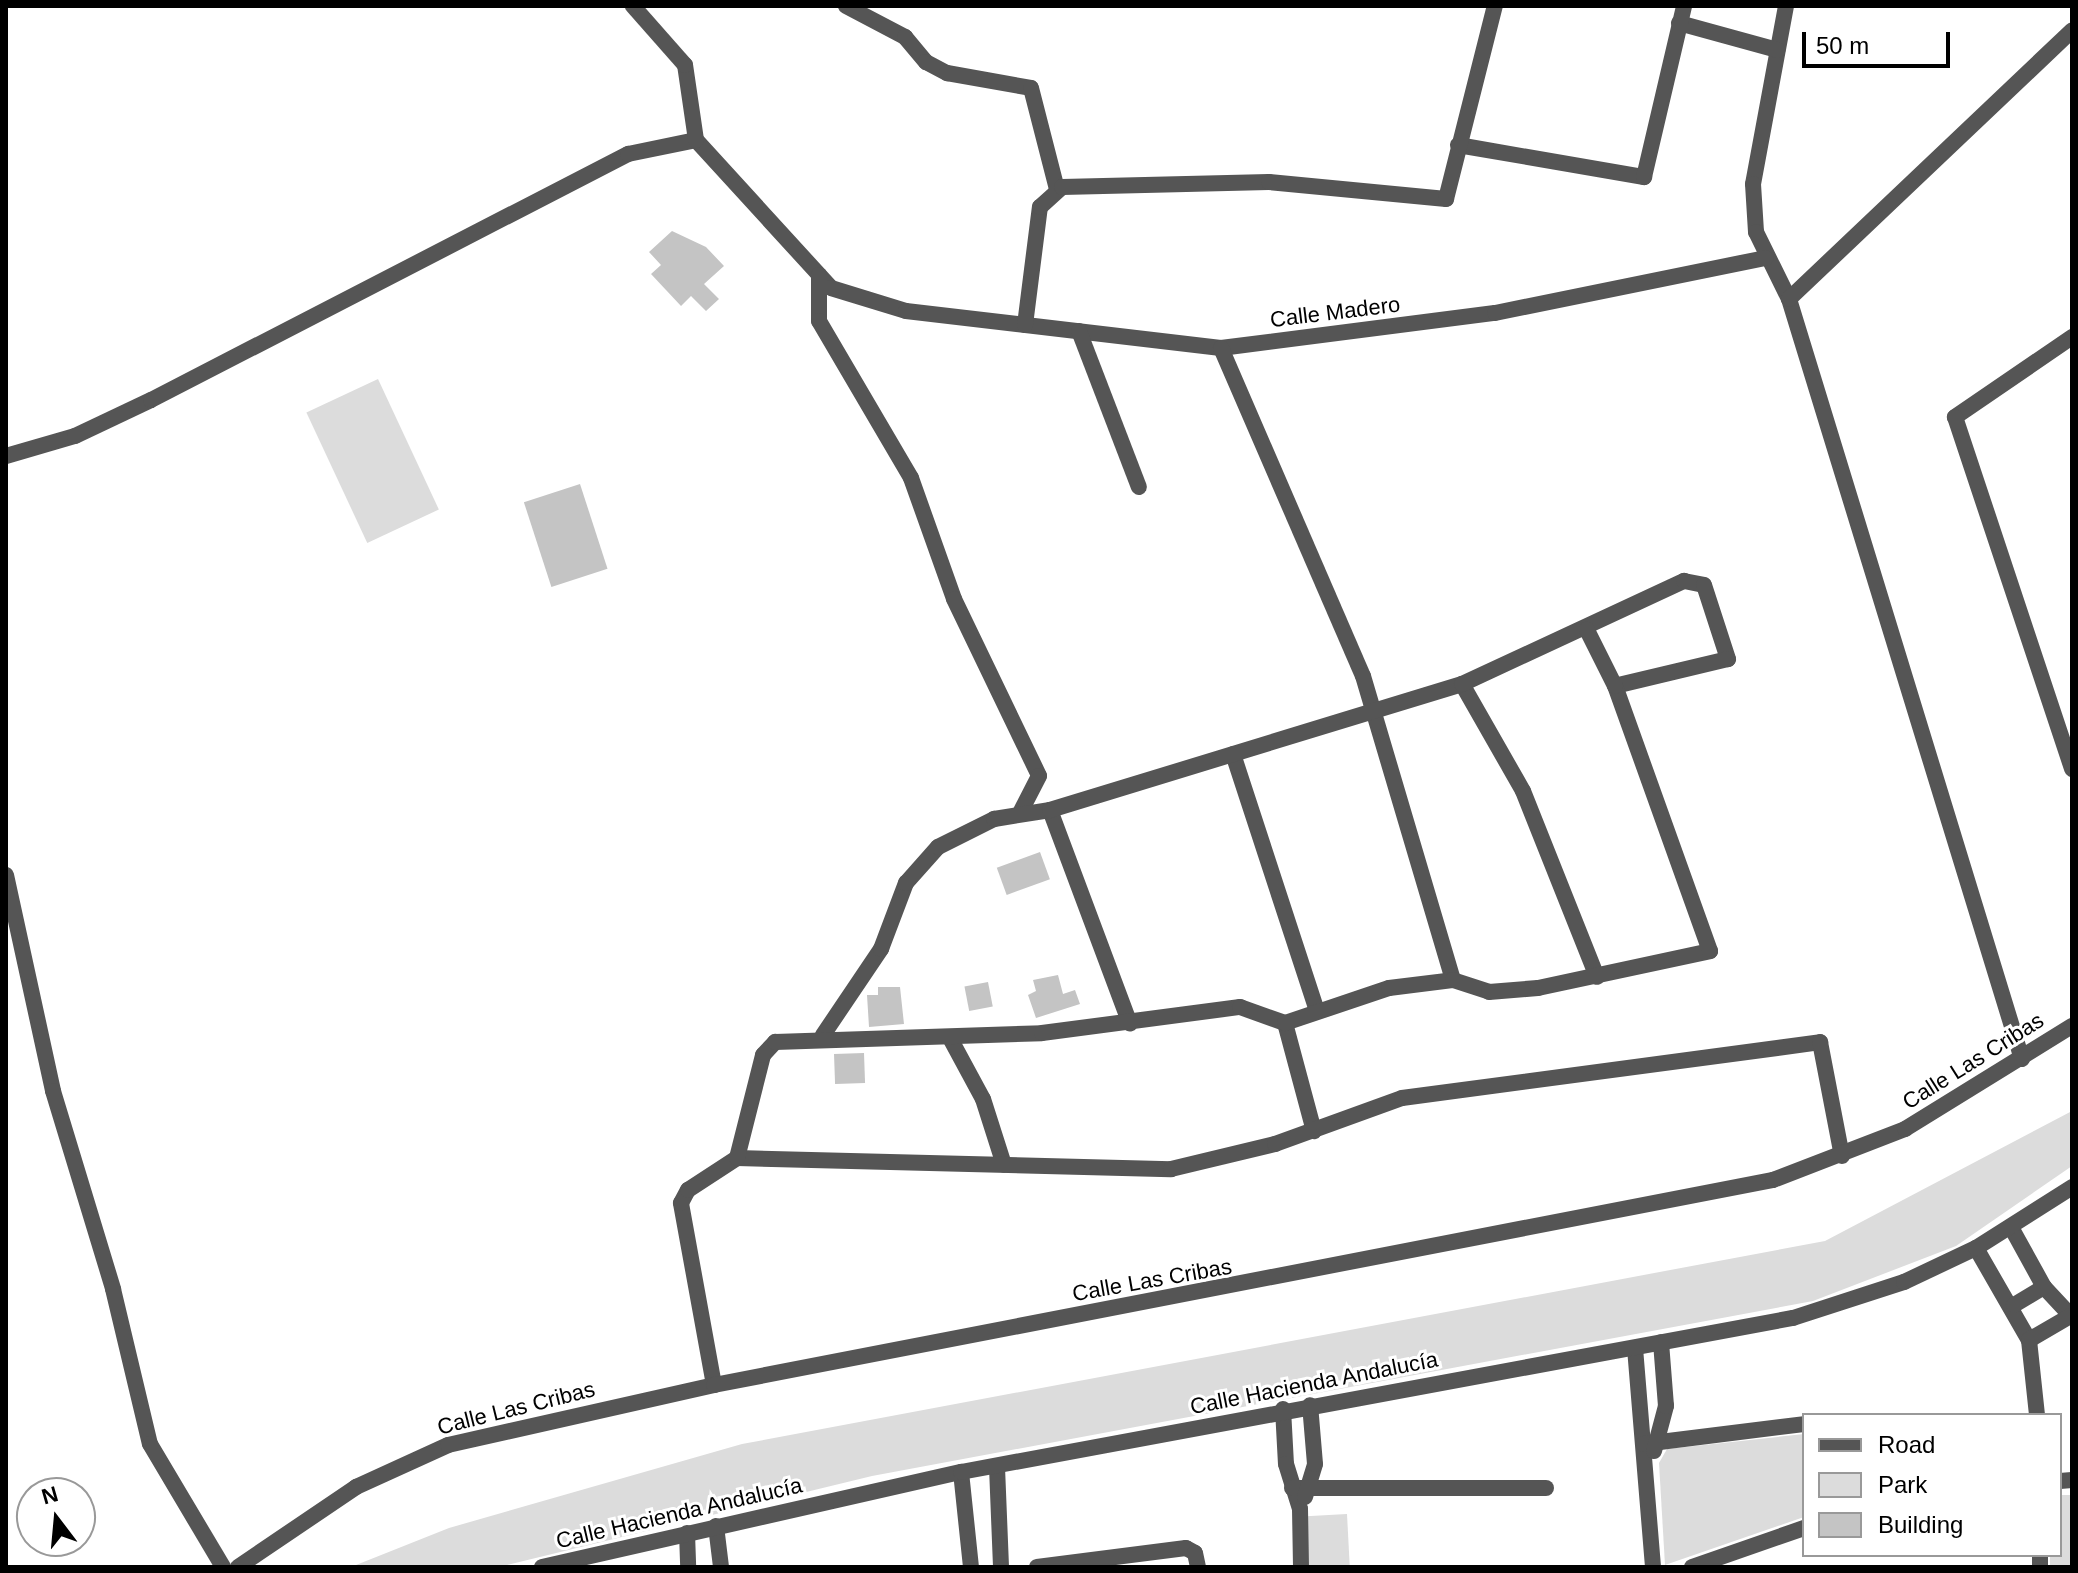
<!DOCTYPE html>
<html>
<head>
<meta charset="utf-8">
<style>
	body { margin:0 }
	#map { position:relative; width:2078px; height:1573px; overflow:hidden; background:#fff; font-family:Helvetica,sans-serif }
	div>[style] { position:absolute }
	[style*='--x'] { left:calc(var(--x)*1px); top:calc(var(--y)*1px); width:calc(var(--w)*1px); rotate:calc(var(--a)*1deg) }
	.green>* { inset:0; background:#dcdcdc; transform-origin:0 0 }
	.building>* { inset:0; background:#c4c4c4; transform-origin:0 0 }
	.minor>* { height:16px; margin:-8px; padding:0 8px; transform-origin:8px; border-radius:8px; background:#555 }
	span { translate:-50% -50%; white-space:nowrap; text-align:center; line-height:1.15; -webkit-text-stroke:6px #fff; paint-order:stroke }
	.street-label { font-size:22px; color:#000 }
	.frame { position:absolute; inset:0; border:8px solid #000; pointer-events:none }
	.legend { position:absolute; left:1802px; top:1413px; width:260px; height:144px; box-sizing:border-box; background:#fff; border:2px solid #999; margin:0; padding:10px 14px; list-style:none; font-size:24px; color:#000 }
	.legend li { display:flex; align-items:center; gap:16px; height:40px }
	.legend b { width:40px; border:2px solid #999 }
	.north { position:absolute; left:16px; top:1477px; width:80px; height:80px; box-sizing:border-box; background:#fff; border:2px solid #999; border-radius:50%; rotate:344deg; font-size:22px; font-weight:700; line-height:32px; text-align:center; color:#000 }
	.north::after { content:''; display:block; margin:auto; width:28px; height:36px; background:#000; clip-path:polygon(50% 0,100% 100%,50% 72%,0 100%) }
	.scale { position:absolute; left:1802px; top:32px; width:148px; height:36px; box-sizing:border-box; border:4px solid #000; border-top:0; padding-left:10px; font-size:24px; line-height:28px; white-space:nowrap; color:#000; -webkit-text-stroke:6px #fff; paint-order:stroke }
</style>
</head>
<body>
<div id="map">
	<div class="green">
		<i style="left:378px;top:379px;width:144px;height:79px;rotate:65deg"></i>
		<i style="clip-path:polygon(2072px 1111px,2072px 1166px,1956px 1246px,1813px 1301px,872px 1476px,499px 1567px,351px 1567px,449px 1528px,742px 1444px,1825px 1241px)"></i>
		<i style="clip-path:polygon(1804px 1434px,1804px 1517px,1665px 1565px,1659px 1463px,1667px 1449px)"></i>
		<i style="clip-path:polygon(2060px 1495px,2072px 1495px,2072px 1567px,2050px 1567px,2050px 1555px,2060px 1555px)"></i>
		<i style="left:1347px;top:1514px;width:53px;height:41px;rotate:87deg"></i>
	</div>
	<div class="building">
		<i style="clip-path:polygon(672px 231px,706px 247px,724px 266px,704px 284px,719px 299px,706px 311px,691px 296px,681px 306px,651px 274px,661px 265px,649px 252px)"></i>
		<i style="left:580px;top:484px;width:89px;height:59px;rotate:72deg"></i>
		<i style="left:1040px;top:852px;width:29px;height:46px;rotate:70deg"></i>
		<i style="clip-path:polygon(1058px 975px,1063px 994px,1075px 990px,1080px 1004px,1036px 1018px,1028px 995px,1036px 991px,1033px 980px)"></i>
		<i style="left:988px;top:982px;width:25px;height:24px;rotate:79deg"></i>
		<i style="clip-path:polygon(878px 987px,900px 987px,904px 1024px,869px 1027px,867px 995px,878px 995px)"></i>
		<i style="left:864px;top:1053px;width:30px;height:30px;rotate:88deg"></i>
	</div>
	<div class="minor">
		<i style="--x:846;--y:6;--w:67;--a:27.7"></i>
		<i style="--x:905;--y:37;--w:33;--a:50"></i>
		<i style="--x:926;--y:62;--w:24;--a:28"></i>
		<i style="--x:947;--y:73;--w:85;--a:10.1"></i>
		<i style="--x:1031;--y:88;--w:104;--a:75.6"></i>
		<i style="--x:1786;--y:6;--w:181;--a:100.5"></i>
		<i style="--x:1753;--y:184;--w:48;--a:86.4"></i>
		<i style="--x:1756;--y:232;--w:75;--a:63.8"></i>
		<i style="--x:1789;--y:299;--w:795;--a:72.96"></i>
		<i style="--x:1679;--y:23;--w:102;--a:15.4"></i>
		<i style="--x:696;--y:140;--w:200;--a:47.6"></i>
		<i style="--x:831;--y:288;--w:78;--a:17"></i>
		<i style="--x:906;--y:311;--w:317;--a:6.7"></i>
		<i style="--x:1221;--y:348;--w:276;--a:-7.3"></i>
		<i style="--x:1495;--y:313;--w:276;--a:-11.5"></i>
		<i style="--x:1458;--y:145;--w:189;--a:9.8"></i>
		<i style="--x:1644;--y:177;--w:176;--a:-76.8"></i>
		<i style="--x:819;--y:275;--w:46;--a:90"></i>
		<i style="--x:819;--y:321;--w:182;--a:59.6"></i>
		<i style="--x:911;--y:478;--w:128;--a:70.4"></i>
		<i style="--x:954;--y:599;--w:196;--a:64.3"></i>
		<i style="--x:1039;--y:776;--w:42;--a:117.2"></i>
		<i style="--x:1789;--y:299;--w:390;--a:-43.5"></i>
		<i style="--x:1025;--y:325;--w:119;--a:-82.8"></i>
		<i style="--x:1040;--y:207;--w:30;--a:-42"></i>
		<i style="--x:1062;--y:187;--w:207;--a:-1.4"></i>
		<i style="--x:1269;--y:182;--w:178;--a:5.5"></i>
		<i style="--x:1446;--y:199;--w:199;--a:-75.8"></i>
		<i style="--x:1079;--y:331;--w:167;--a:69"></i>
		<i style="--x:2072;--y:337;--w:142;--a:145.6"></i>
		<i style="--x:1955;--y:417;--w:371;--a:71.6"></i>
		<i style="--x:1221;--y:348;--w:357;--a:66.6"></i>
		<i style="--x:1363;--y:676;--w:317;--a:73.5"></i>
		<i style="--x:6;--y:456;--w:72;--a:-16.2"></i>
		<i style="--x:75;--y:436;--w:84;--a:-25.3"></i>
		<i style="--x:151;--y:400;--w:537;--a:-27.28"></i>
		<i style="--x:628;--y:154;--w:69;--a:-11.6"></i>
		<i style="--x:696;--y:140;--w:76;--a:-98.3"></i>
		<i style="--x:685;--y:65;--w:79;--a:-131.4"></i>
		<i style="--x:1462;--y:684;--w:123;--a:60.3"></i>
		<i style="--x:1523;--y:791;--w:200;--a:68.3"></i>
		<i style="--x:1233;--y:754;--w:270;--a:71.9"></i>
		<i style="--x:1050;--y:810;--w:228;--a:69.5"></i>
		<i style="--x:6;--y:875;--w:221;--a:77.7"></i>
		<i style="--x:53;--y:1091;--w:207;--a:73.1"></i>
		<i style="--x:113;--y:1289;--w:159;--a:76.6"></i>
		<i style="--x:150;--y:1444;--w:143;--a:59.3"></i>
		<i style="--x:1285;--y:1023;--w:112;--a:75"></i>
		<i style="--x:823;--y:1035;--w:104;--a:-56"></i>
		<i style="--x:881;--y:949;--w:71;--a:-69.3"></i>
		<i style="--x:906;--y:883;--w:48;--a:-48.4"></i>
		<i style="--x:938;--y:847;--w:63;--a:-26.6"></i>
		<i style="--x:994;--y:819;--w:57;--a:-9.1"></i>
		<i style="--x:1050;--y:810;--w:431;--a:-17"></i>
		<i style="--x:1462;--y:684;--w:245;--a:-24.9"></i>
		<i style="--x:1684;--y:581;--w:20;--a:11"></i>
		<i style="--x:1704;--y:585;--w:78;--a:72"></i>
		<i style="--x:1728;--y:659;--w:116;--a:166.6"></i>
		<i style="--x:950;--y:1038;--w:69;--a:61.6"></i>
		<i style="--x:983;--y:1099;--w:69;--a:72.3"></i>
		<i style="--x:737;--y:1158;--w:434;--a:1.5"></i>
		<i style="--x:1171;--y:1169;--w:107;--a:-13.5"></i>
		<i style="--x:1275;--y:1144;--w:135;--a:-19.9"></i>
		<i style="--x:1402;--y:1098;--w:422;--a:-7.6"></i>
		<i style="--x:1820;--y:1042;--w:116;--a:79.1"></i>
		<i style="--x:2012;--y:1229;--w:66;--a:61.1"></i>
		<i style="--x:2044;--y:1287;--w:41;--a:47"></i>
		<i style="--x:1976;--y:1248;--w:106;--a:60.1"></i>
		<i style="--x:2014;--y:1305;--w:35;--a:-31"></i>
		<i style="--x:1635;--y:1348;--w:220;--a:85.3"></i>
		<i style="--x:714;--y:1385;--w:185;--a:-100.3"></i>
		<i style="--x:681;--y:1203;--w:15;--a:-62"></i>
		<i style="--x:688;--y:1190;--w:59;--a:-33.1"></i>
		<i style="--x:737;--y:1158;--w:106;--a:-75.8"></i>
		<i style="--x:763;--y:1055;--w:18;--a:-47"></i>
		<i style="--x:775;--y:1042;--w:267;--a:-1.9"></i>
		<i style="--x:1042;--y:1033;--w:200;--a:-7.5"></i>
		<i style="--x:1240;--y:1007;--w:48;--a:19.6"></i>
		<i style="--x:1285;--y:1023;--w:110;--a:-18.6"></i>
		<i style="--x:1389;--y:988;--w:64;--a:-7.1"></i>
		<i style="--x:1453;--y:980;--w:38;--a:18"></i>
		<i style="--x:1489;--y:992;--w:49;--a:-4.7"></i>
		<i style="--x:1538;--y:988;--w:176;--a:-12.1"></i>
		<i style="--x:1710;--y:951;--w:282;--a:-109.7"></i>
		<i style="--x:1615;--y:686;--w:63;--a:-116.6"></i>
		<i style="--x:1283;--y:1409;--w:55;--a:86.9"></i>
		<i style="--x:1286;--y:1464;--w:47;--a:72.7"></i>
		<i style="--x:1300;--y:1509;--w:58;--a:89"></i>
		<i style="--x:2037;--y:1415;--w:75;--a:-96.1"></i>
		<i style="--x:2029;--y:1340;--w:50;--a:-30.2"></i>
		<i style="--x:1644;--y:1444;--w:161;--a:-7.1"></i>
		<i style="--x:1654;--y:1451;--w:47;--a:-75.1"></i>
		<i style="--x:1666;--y:1406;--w:64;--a:-94.5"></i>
		<i style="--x:997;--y:1467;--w:100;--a:87.7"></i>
		<i style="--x:961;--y:1472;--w:96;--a:84"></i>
		<i style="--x:2060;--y:1481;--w:12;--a:-5"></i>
		<i style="--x:1292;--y:1488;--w:254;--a:0"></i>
		<i style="--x:1305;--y:1497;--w:34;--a:-73"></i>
		<i style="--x:1315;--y:1464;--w:59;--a:-94.8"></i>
		<i style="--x:716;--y:1526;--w:41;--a:83"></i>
		<i style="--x:687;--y:1533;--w:34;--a:88"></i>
		<i style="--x:238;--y:1567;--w:143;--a:-34.1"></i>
		<i style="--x:356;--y:1487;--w:101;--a:-24.5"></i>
		<i style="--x:448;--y:1445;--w:273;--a:-12.7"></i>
		<i style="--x:714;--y:1385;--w:1079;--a:-10.96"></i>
		<i style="--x:1773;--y:1180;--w:142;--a:-21.1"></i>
		<i style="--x:1905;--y:1129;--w:196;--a:-31.7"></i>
		<i style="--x:542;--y:1567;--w:430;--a:-12.8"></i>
		<i style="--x:961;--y:1472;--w:846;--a:-10.49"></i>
		<i style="--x:1793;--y:1318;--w:117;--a:-18"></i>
		<i style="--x:1904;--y:1282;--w:80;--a:-25.3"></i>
		<i style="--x:1976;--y:1248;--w:114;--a:-32.4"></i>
		<i style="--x:1037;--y:1567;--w:150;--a:-7.3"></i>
		<i style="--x:1186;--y:1548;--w:10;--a:29"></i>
		<i style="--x:1195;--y:1553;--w:14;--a:78"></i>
		<i style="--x:1692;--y:1567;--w:119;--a:-19.2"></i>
		<i style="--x:2040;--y:1567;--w:12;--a:-90"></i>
	</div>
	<div class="street-label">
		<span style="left:1335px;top:312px;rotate:-7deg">Calle Madero</span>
		<span style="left:1973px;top:1061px;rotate:-32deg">Calle Las Cribas</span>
		<span style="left:1152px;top:1280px;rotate:-10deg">Calle Las Cribas</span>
		<span style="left:1314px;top:1383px;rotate:-11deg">Calle Hacienda Andalucía</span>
		<span style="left:516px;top:1408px;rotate:-14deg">Calle Las Cribas</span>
		<span style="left:679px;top:1513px;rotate:-13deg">Calle Hacienda Andalucía</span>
	</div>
	<div class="frame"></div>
	<ul class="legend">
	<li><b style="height:10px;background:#555"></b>Road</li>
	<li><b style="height:22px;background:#dcdcdc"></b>Park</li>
	<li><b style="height:22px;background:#c4c4c4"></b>Building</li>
	</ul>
	<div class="north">N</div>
	<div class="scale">50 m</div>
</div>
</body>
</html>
